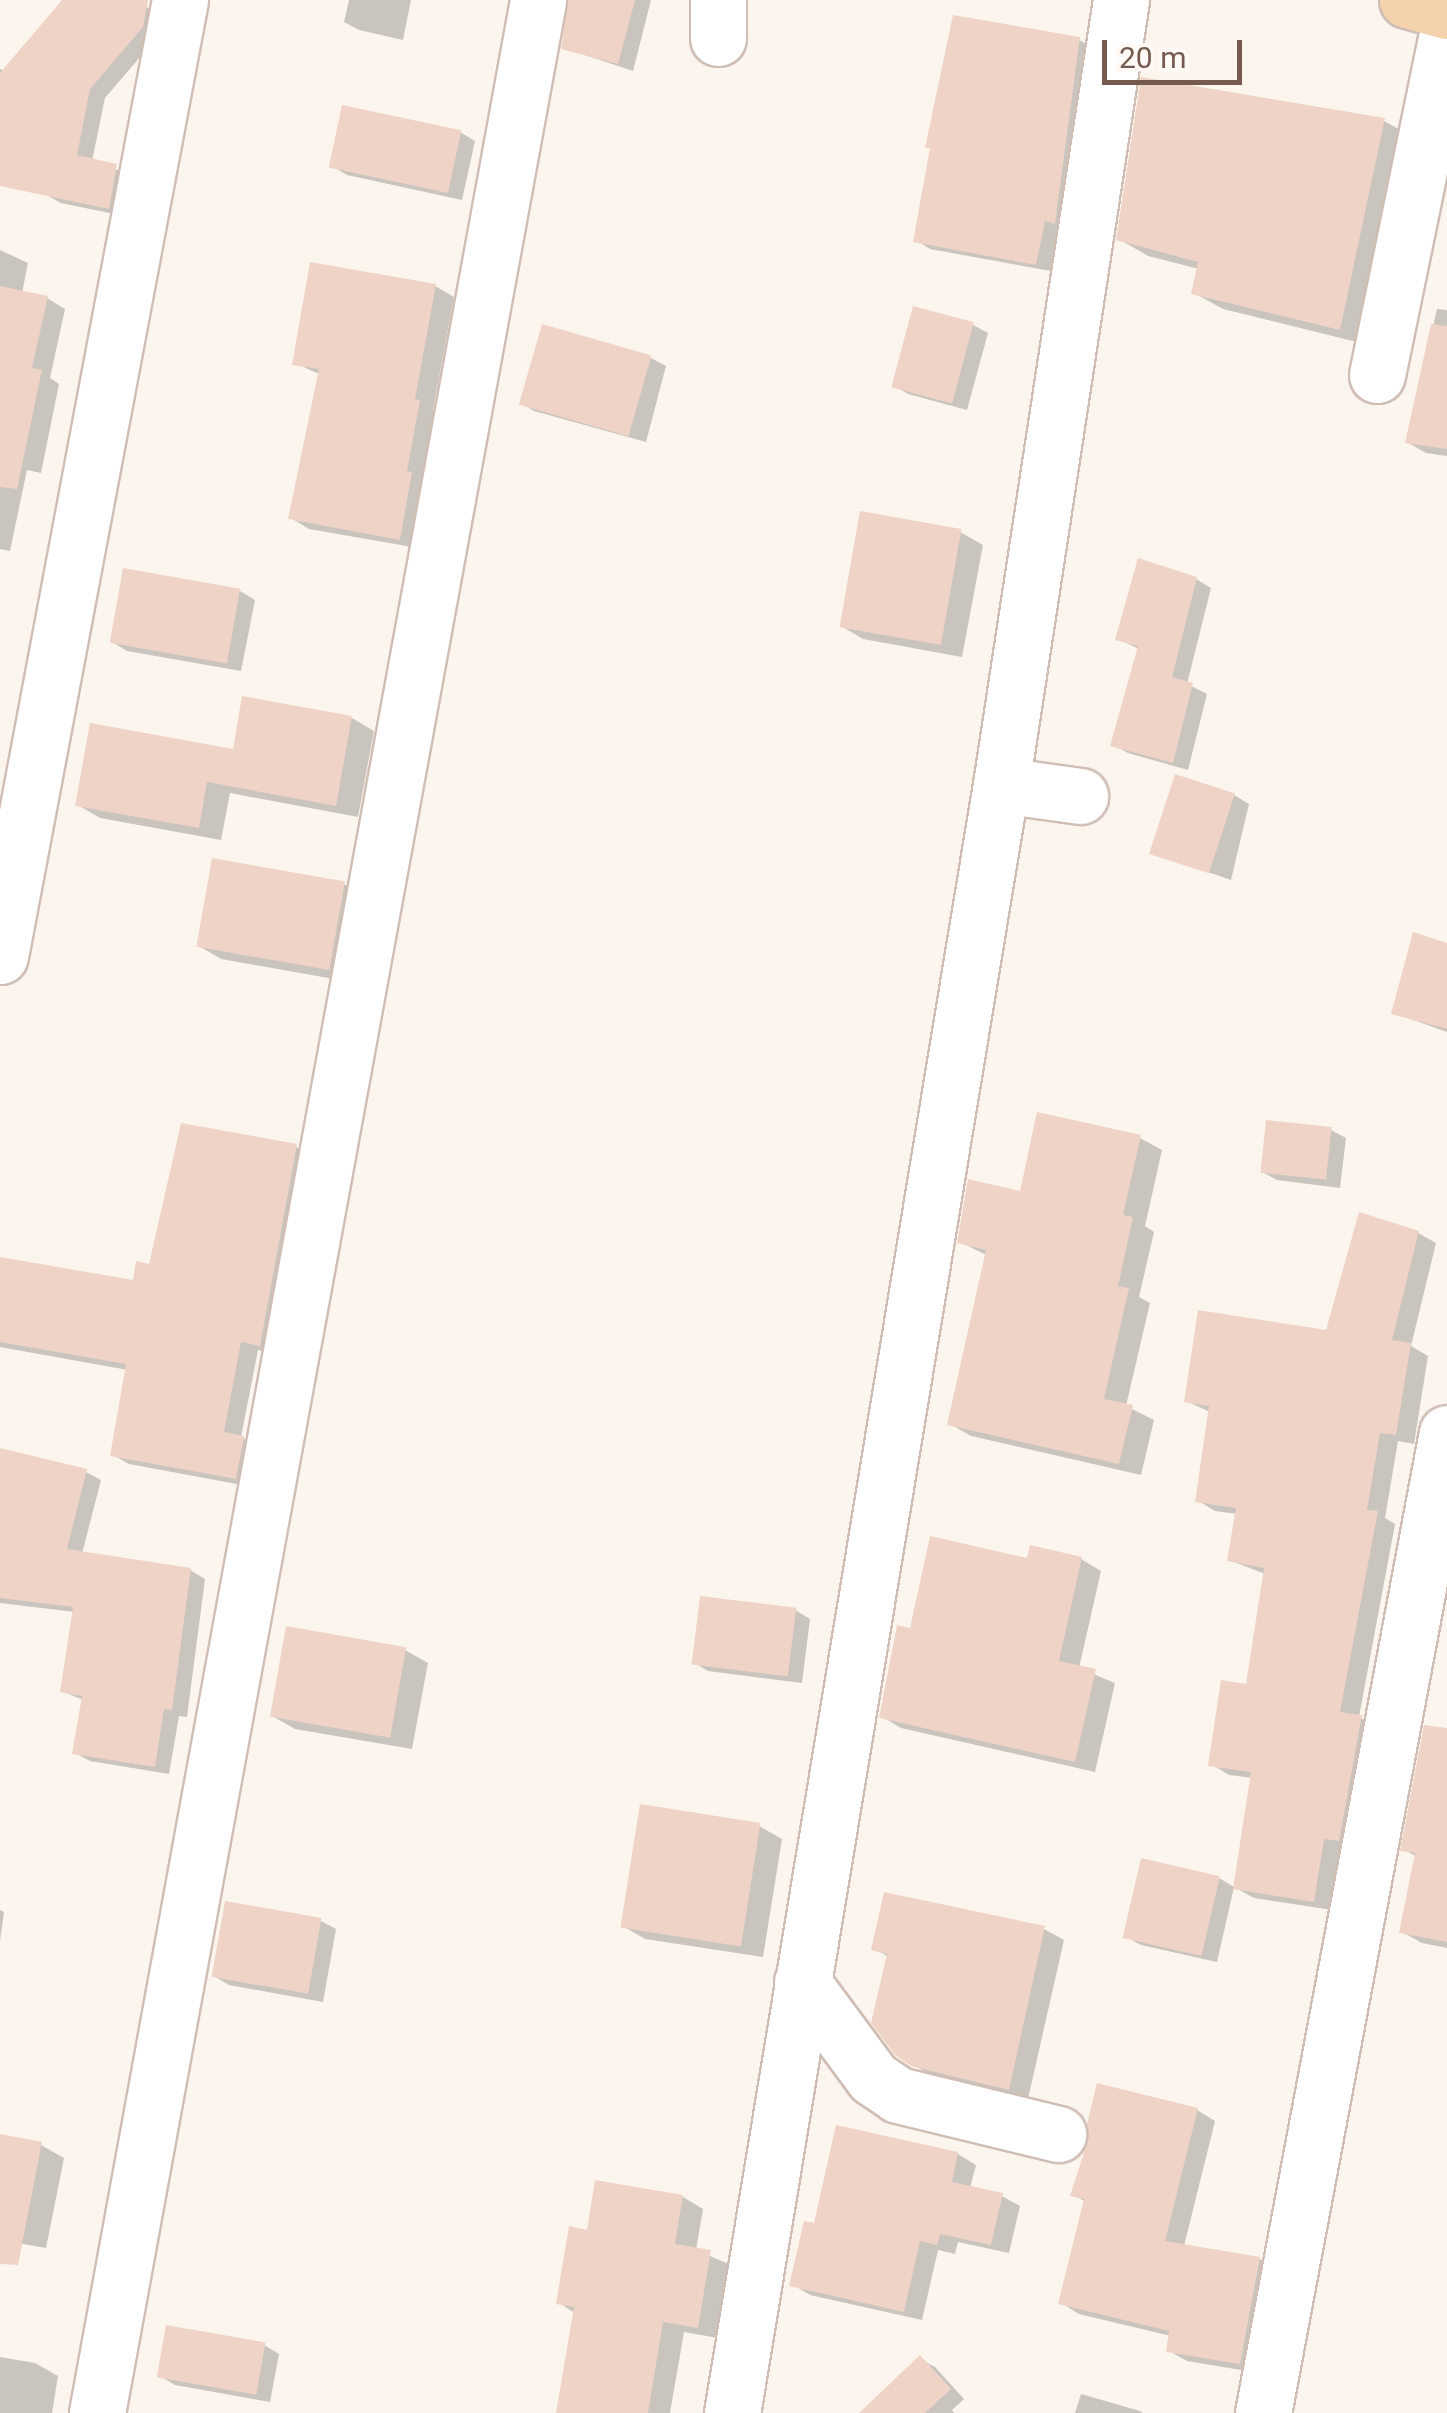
<!DOCTYPE html>
<html>
<head>
<meta charset="utf-8">
<style>
	body { margin:0 }
	#map { position:relative; width:1447px; height:2413px; overflow:hidden; background:#fcf5ed; font-family:Roboto,sans-serif }
	div>[style] { position:absolute }
	[style*='--x'] { left:calc(var(--x)*1px); top:calc(var(--y)*1px); width:calc(var(--w)*1px); rotate:calc(var(--a)*1deg) }
	.shadow>* { inset:0; background:#0003 }
	.building>* { inset:0; background:#efd3c7; transform-origin:0 0 }
	.roads { filter:drop-shadow(2px 0 #d0beb5) drop-shadow(-2px 0 #d0beb5) drop-shadow(0 2px #d0beb5) drop-shadow(0 -2px #d0beb5) }
	.minor>* { height:55px; margin:-27.5px; padding:0 27.5px; transform-origin:27.5px; border-radius:27.5px; background:#fff }
	.major>* { height:55px; margin:-27.5px; padding:0 27.5px; transform-origin:27.5px; border-radius:27.5px; background:#f4d2ac }
	span { translate:-50% -50%; white-space:nowrap; text-align:center; line-height:1.15; -webkit-text-stroke:10px #fef9f4; paint-order:stroke }
	.scale { position:absolute; left:1102px; top:40px; width:140px; height:45px; box-sizing:border-box; border:5px solid #765a50; border-top:0; padding-left:12px; font-size:30px; line-height:35px; white-space:nowrap; color:#765a50; -webkit-text-stroke:8px #fef9f4; paint-order:stroke }
</style>
</head>
<body>
<div id="map">
	<div class="shadow">
		<i style="clip-path:polygon(66px 0,139px 0,161px 19px,158px 36px,105px 98px,92px 161px,132px 175px,124px 216px,61px 203px,0 170px,0 69px,5px 71px)"></i>
		<i style="clip-path:polygon(349px 0,411px 0,403px 40px,359px 30px,344px 22px)"></i>
		<i style="clip-path:polygon(572px 0,651px 0,633px 71px,564px 48px)"></i>
		<i style="clip-path:polygon(1079px 40px,1093px 48px,1051px 271px,930px 249px,916px 240px)"></i>
		<i style="clip-path:polygon(1384px 121px,1413px 137px,1369px 345px,1223px 309px,1194px 293px,1199px 269px,1148px 256px,1119px 239px)"></i>
		<i style="clip-path:polygon(460px 132px,475px 141px,462px 200px,347px 175px,332px 166px)"></i>
		<i style="clip-path:polygon(0 250px,28px 263px,22px 293px,47px 298px,65px 309px,50px 378px,59px 384px,41px 473px,27px 470px,10px 551px,0 549px)"></i>
		<i style="clip-path:polygon(435px 286px,454px 297px,433px 410px,438px 413px,418px 548px,309px 529px,291px 518px,321px 375px,295px 363px)"></i>
		<i style="clip-path:polygon(914px 309px,973px 325px,988px 333px,967px 410px,908px 394px,893px 385px)"></i>
		<i style="clip-path:polygon(1437px 309px,1447px 310px,1447px 456px,1426px 453px,1407px 442px)"></i>
		<i style="clip-path:polygon(651px 358px,666px 366px,646px 442px,534px 411px,519px 402px)"></i>
		<i style="clip-path:polygon(960px 532px,983px 545px,962px 657px,863px 639px,841px 626px)"></i>
		<i style="clip-path:polygon(125px 570px,240px 591px,255px 600px,241px 671px,127px 651px,112px 642px)"></i>
		<i style="clip-path:polygon(1196px 579px,1211px 588px,1187px 684px,1207px 694px,1188px 770px,1128px 753px,1113px 745px,1139px 649px,1118px 639px)"></i>
		<i style="clip-path:polygon(244px 699px,352px 718px,374px 731px,358px 817px,230px 793px,221px 840px,100px 818px,78px 805px,235px 752px)"></i>
		<i style="clip-path:polygon(1234px 795px,1249px 804px,1231px 880px,1156px 854px)"></i>
		<i style="clip-path:polygon(344px 884px,367px 897px,351px 982px,221px 959px,199px 946px)"></i>
		<i style="clip-path:polygon(1447px 945px,1447px 1032px,1394px 1013px)"></i>
		<i style="clip-path:polygon(1331px 1130px,1346px 1138px,1340px 1188px,1277px 1180px,1262px 1172px)"></i>
		<i style="clip-path:polygon(1140px 1138px,1162px 1150px,1145px 1226px,1154px 1232px,1139px 1297px,1150px 1303px,1126px 1406px,1154px 1420px,1141px 1475px,971px 1436px,950px 1424px,988px 1256px,960px 1242px,1021px 1194px)"></i>
		<i style="clip-path:polygon(296px 1147px,313px 1156px,277px 1354px,258px 1350px,241px 1437px,260px 1448px,253px 1487px,129px 1464px,113px 1455px,128px 1370px,0 1347px,0 1260px,135px 1283px)"></i>
		<i style="clip-path:polygon(1418px 1233px,1436px 1243px,1411px 1346px,1428px 1356px,1414px 1444px,1398px 1441px,1385px 1518px,1395px 1524px,1359px 1717px,1379px 1728px,1332px 1910px,1254px 1898px,1236px 1888px,1253px 1778px,1229px 1775px,1211px 1764px,1248px 1687px,1265px 1574px,1229px 1560px,1237px 1514px,1215px 1511px,1197px 1500px,1210px 1412px,1186px 1401px,1328px 1333px)"></i>
		<i style="clip-path:polygon(0 1450px,86px 1472px,101px 1480px,82px 1554px,190px 1570px,205px 1579px,187px 1717px,179px 1716px,169px 1774px,90px 1761px,75px 1753px,83px 1700px,62px 1691px,75px 1612px,0 1603px)"></i>
		<i style="clip-path:polygon(1081px 1559px,1101px 1571px,1079px 1668px,1115px 1683px,1095px 1772px,901px 1728px,881px 1716px,912px 1630px,1029px 1561px)"></i>
		<i style="clip-path:polygon(795px 1610px,810px 1619px,802px 1683px,708px 1671px,693px 1662px)"></i>
		<i style="clip-path:polygon(405px 1650px,428px 1663px,412px 1749px,295px 1729px,272px 1716px)"></i>
		<i style="clip-path:polygon(1447px 1731px,1447px 1948px,1422px 1943px,1402px 1932px,1417px 1857px,1403px 1849px)"></i>
		<i style="clip-path:polygon(759px 1826px,782px 1839px,763px 1957px,645px 1939px,623px 1926px)"></i>
		<i style="clip-path:polygon(1219px 1878px,1234px 1887px,1217px 1962px,1141px 1945px,1126px 1937px)"></i>
		<i style="clip-path:polygon(886px 1895px,1044px 1929px,1064px 1940px,1028px 2099px,933px 2076px,912px 2064px,889px 1957px,874px 1949px)"></i>
		<i style="clip-path:polygon(0 1910px,4px 1912px,0 1941px)"></i>
		<i style="clip-path:polygon(321px 1921px,336px 1929px,323px 2002px,229px 1985px,214px 1976px)"></i>
		<i style="clip-path:polygon(1197px 2110px,1215px 2121px,1184px 2246px,1260px 2259px,1278px 2270px,1259px 2373px,1187px 2361px,1169px 2351px,1171px 2336px,1079px 2314px,1061px 2303px,1086px 2202px,1073px 2195px)"></i>
		<i style="clip-path:polygon(838px 2128px,958px 2154px,976px 2165px,970px 2188px,1002px 2196px,1020px 2206px,1009px 2253px,958px 2242px,955px 2254px,938px 2250px,922px 2320px,810px 2295px,792px 2284px,816px 2226px)"></i>
		<i style="clip-path:polygon(0 2137px,41px 2145px,64px 2158px,46px 2248px,0 2240px)"></i>
		<i style="clip-path:polygon(683px 2197px,703px 2209px,696px 2250px,731px 2265px,718px 2338px,684px 2332px,670px 2413px,560px 2413px,575px 2313px,559px 2303px,590px 2233px)"></i>
		<i style="clip-path:polygon(264px 2345px,279px 2354px,270px 2402px,175px 2385px,160px 2376px)"></i>
		<i style="clip-path:polygon(0 2357px,35px 2363px,58px 2376px,52px 2413px,0 2413px)"></i>
		<i style="clip-path:polygon(920px 2359px,935px 2367px,964px 2399px,952px 2410px,954px 2413px,863px 2413px)"></i>
		<i style="clip-path:polygon(1081px 2394px,1140px 2411px,1143px 2413px,1075px 2413px)"></i>
	</div>
	<div class="building">
		<i style="clip-path:polygon(62px 0,148px 0,143px 27px,90px 89px,77px 155px,117px 164px,109px 209px,0 186px,0 73px)"></i>
		<i style="clip-path:polygon(568px 0,635px 0,618px 64px,561px 49px)"></i>
		<i style="clip-path:polygon(953px 15px,1080px 37px,1055px 224px,1045px 221px,1036px 265px,913px 242px,930px 148px,925px 148px)"></i>
		<i style="clip-path:polygon(1141px 77px,1385px 118px,1340px 330px,1191px 294px,1198px 262px,1116px 240px)"></i>
		<i style="left:342px;top:105px;width:122px;height:64px;rotate:12deg"></i>
		<i style="clip-path:polygon(310px 262px,436px 284px,415px 399px,420px 400px,407px 471px,412px 472px,400px 540px,288px 519px,319px 369px,292px 365px)"></i>
		<i style="clip-path:polygon(0 286px,48px 296px,32px 368px,42px 370px,17px 489px,0 487px)"></i>
		<i style="left:913px;top:306px;width:63px;height:84px;rotate:15deg"></i>
		<i style="left:542px;top:324px;width:114px;height:84px;rotate:16deg"></i>
		<i style="clip-path:polygon(1431px 324px,1447px 326px,1447px 449px,1405px 443px)"></i>
		<i style="left:860px;top:511px;width:103px;height:118px;rotate:10deg"></i>
		<i style="clip-path:polygon(1138px 558px,1197px 577px,1172px 677px,1193px 683px,1173px 763px,1110px 746px,1138px 646px,1115px 640px)"></i>
		<i style="left:123px;top:568px;width:119px;height:76px;rotate:10deg"></i>
		<i style="clip-path:polygon(242px 696px,352px 716px,336px 806px,207px 782px,199px 828px,75px 806px,90px 723px,233px 749px)"></i>
		<i style="left:1175px;top:774px;width:63px;height:84px;rotate:18deg"></i>
		<i style="left:212px;top:858px;width:135px;height:90px;rotate:10deg"></i>
		<i style="clip-path:polygon(1413px 932px,1447px 943px,1447px 1029px,1391px 1014px)"></i>
		<i style="clip-path:polygon(1037px 1112px,1141px 1135px,1123px 1215px,1133px 1217px,1118px 1286px,1129px 1288px,1104px 1399px,1133px 1405px,1119px 1464px,947px 1425px,986px 1250px,957px 1243px,968px 1179px,1020px 1191px)"></i>
		<i style="left:1266px;top:1120px;width:66px;height:53px;rotate:6deg"></i>
		<i style="clip-path:polygon(181px 1123px,297px 1144px,260px 1346px,241px 1342px,224px 1432px,244px 1436px,236px 1479px,110px 1456px,126px 1364px,0 1342px,0 1257px,133px 1280px,136px 1261px,149px 1264px)"></i>
		<i style="clip-path:polygon(1359px 1212px,1419px 1231px,1392px 1340px,1411px 1343px,1396px 1435px,1380px 1433px,1367px 1510px,1378px 1511px,1340px 1712px,1362px 1715px,1339px 1841px,1324px 1839px,1314px 1902px,1233px 1889px,1251px 1772px,1208px 1766px,1221px 1680px,1246px 1684px,1264px 1568px,1227px 1561px,1236px 1508px,1195px 1502px,1209px 1406px,1184px 1402px,1198px 1310px,1326px 1330px)"></i>
		<i style="clip-path:polygon(0 1448px,87px 1469px,67px 1549px,191px 1568px,172px 1710px,164px 1709px,155px 1767px,72px 1754px,82px 1696px,60px 1692px,73px 1607px,0 1598px)"></i>
		<i style="clip-path:polygon(930px 1536px,1027px 1558px,1030px 1545px,1082px 1557px,1059px 1661px,1096px 1669px,1075px 1762px,879px 1718px,897px 1625px,910px 1628px)"></i>
		<i style="left:700px;top:1596px;width:97px;height:69px;rotate:7deg"></i>
		<i style="left:286px;top:1626px;width:122px;height:92px;rotate:10deg"></i>
		<i style="clip-path:polygon(1424px 1725px,1447px 1728px,1447px 1942px,1399px 1933px,1415px 1853px,1400px 1851px)"></i>
		<i style="left:640px;top:1804px;width:122px;height:125px;rotate:9deg"></i>
		<i style="left:1141px;top:1858px;width:81px;height:82px;rotate:13deg"></i>
		<i style="clip-path:polygon(884px 1892px,1045px 1926px,1009px 2090px,911px 2066px,895px 2055px,871px 2023px,887px 1954px,871px 1950px)"></i>
		<i style="left:225px;top:1901px;width:98px;height:77px;rotate:10deg"></i>
		<i style="clip-path:polygon(1097px 2083px,1198px 2108px,1165px 2241px,1260px 2257px,1240px 2364px,1166px 2352px,1169px 2331px,1058px 2304px,1084px 2199px,1070px 2196px,1088px 2140px,1087px 2124px)"></i>
		<i style="clip-path:polygon(836px 2125px,958px 2152px,952px 2182px,1003px 2193px,991px 2245px,940px 2234px,937px 2245px,920px 2241px,904px 2312px,789px 2286px,804px 2221px,814px 2223px)"></i>
		<i style="clip-path:polygon(0 2134px,42px 2142px,18px 2265px,0 2264px)"></i>
		<i style="clip-path:polygon(595px 2180px,683px 2195px,675px 2244px,711px 2250px,698px 2328px,663px 2322px,648px 2413px,556px 2413px,574px 2307px,556px 2304px,569px 2226px,587px 2230px)"></i>
		<i style="left:166px;top:2325px;width:101px;height:53px;rotate:10deg"></i>
		<i style="clip-path:polygon(920px 2355px,951px 2389px,925px 2413px,859px 2413px)"></i>
	</div>
	<div class="roads">
		<div class="minor">
			<i style="--x:718;--y:38;--w:38;--a:-90"></i>
			<i style="--x:1377;--y:375;--w:349;--a:-78.4"></i>
			<i style="--x:1001;--y:785;--w:80;--a:7.9"></i>
			<i style="--x:0;--y:956;--w:973;--a:-79.34"></i>
			<i style="--x:802;--y:1982;--w:119;--a:53.5"></i>
			<i style="--x:873;--y:2078;--w:30;--a:34"></i>
			<i style="--x:898;--y:2095;--w:165;--a:13.7"></i>
			<i style="--x:97;--y:2413;--w:2453;--a:-79.64"></i>
			<i style="--x:732;--y:2413;--w:1650;--a:-80.62"></i>
			<i style="--x:1001;--y:785;--w:794;--a:-81.31"></i>
			<i style="--x:1263;--y:2413;--w:997;--a:-79.37"></i>
		</div>
		<div class="major">
			<i style="--x:1407;--y:0;--w:41;--a:15.4"></i>
		</div>
	</div>
	<div class="scale">20 m</div>
</div>
</body>
</html>
